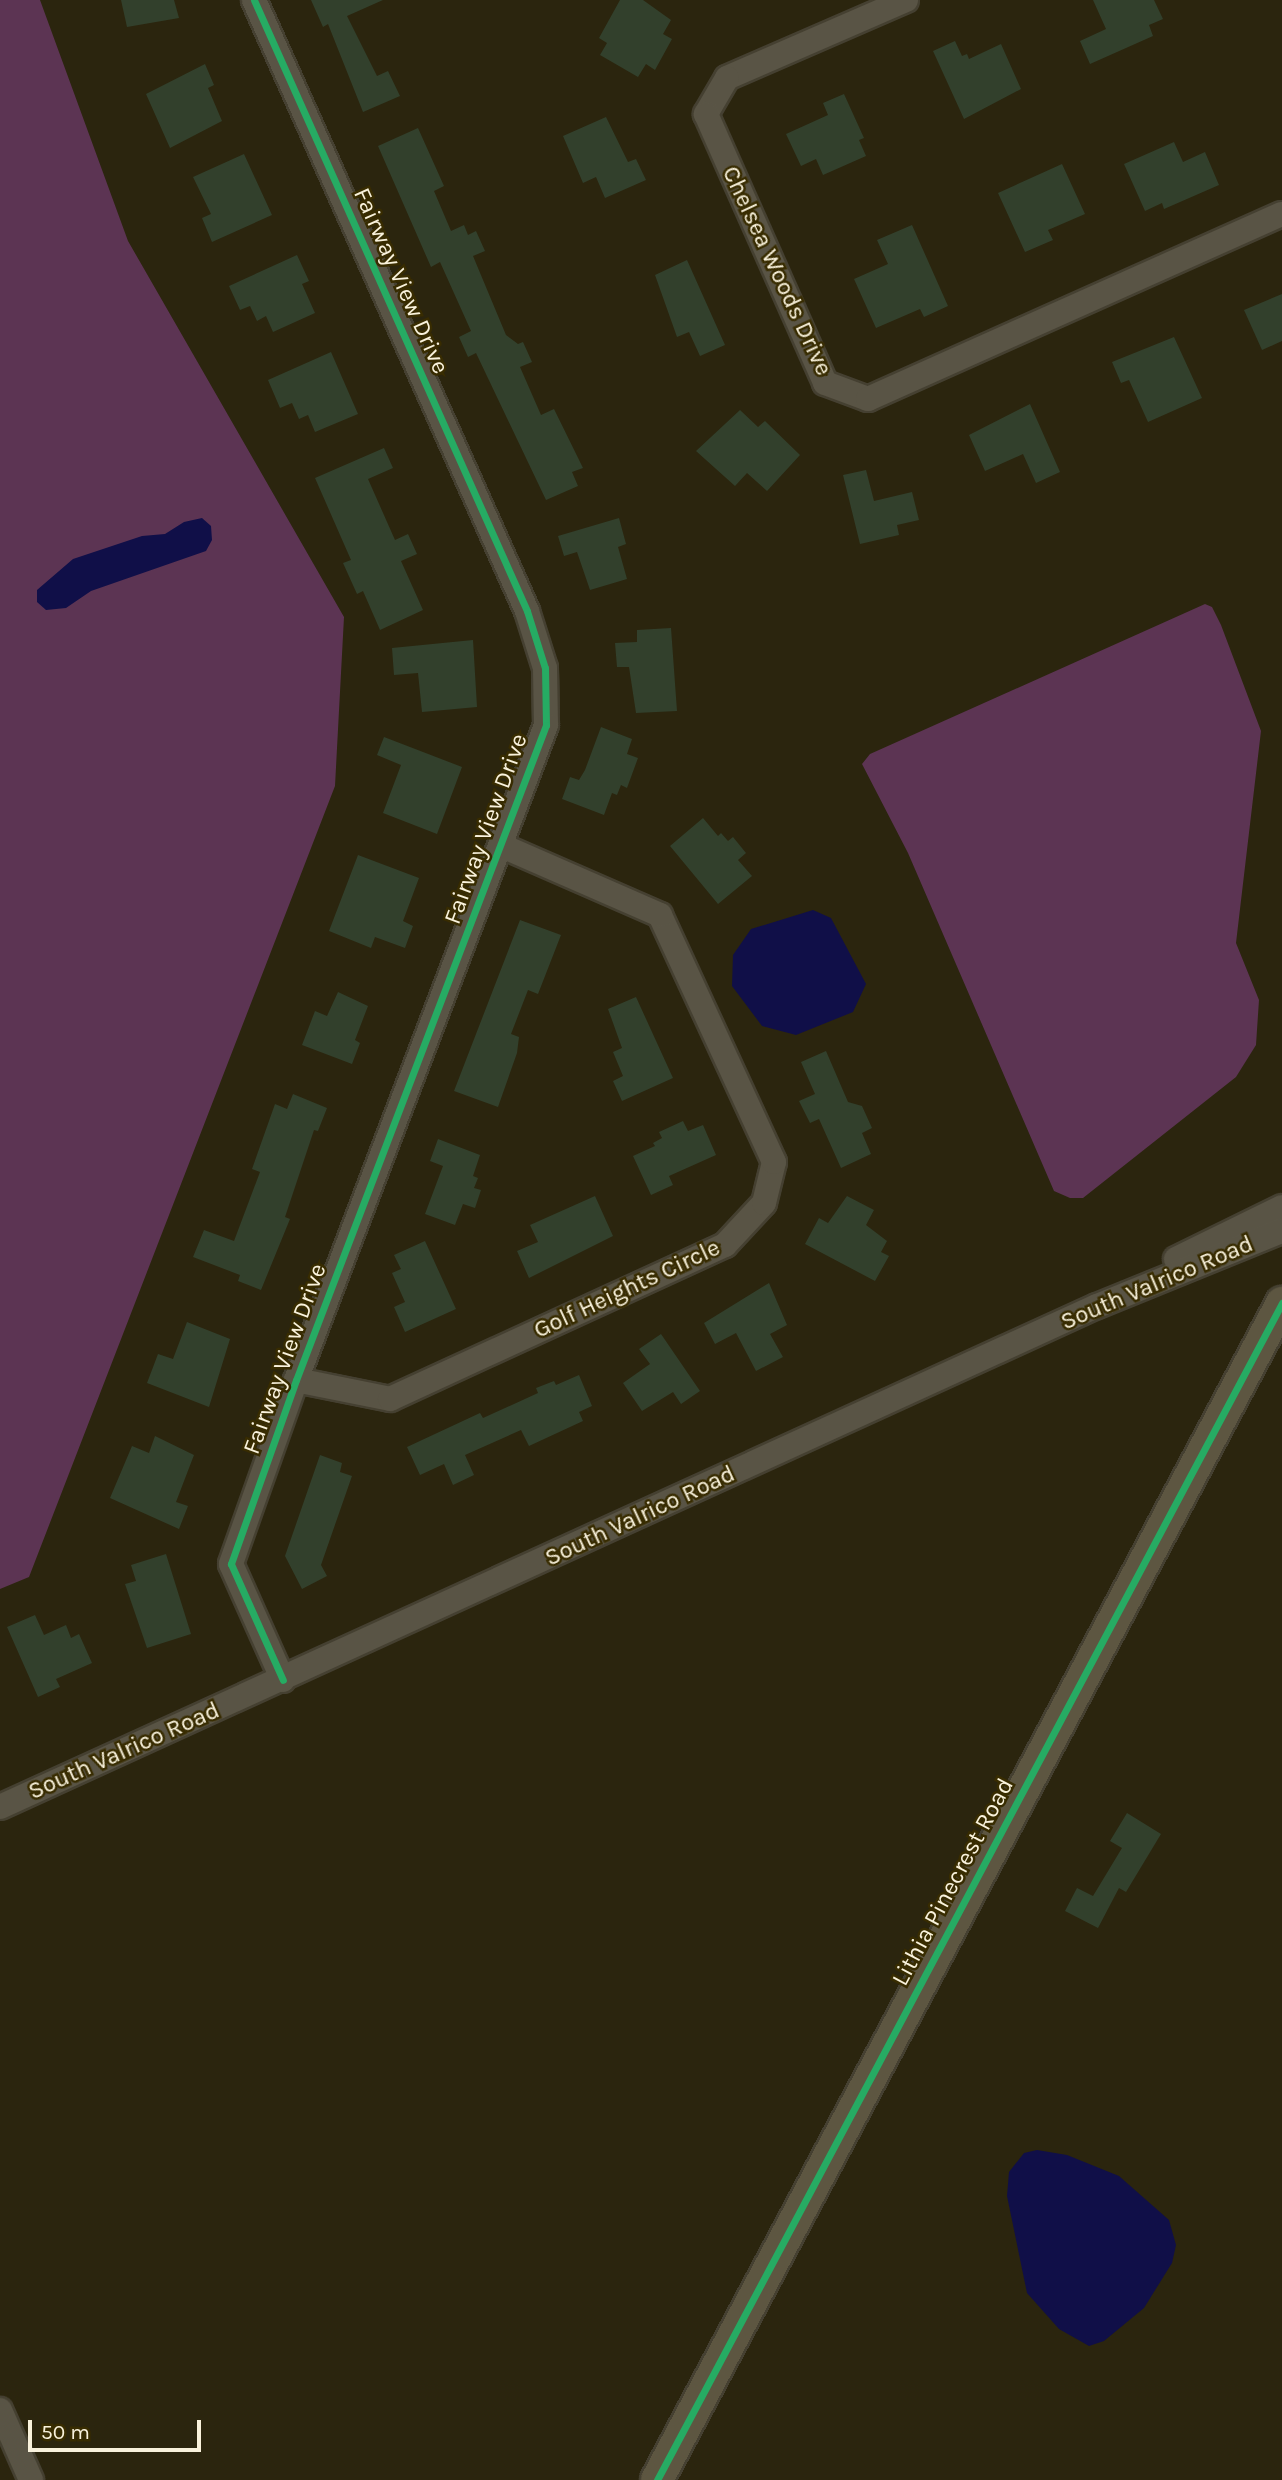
<!DOCTYPE html>
<html>
<head>
<meta charset="utf-8">
<style>
	body { margin:0 }
	#map { position:relative; width:1282px; height:2480px; overflow:hidden; background:#2b250e; font-family:Karla,sans-serif }
	div>[style] { position:absolute }
	[style*='--x'] { left:calc(var(--x)*1px); top:calc(var(--y)*1px); width:calc(var(--w)*1px); rotate:calc(var(--a)*1deg) }
	.green>* { inset:0; background:#5c3453 }
	.water>* { inset:0; background:#100f48 }
	.building>* { inset:0; background:#32402c }
	.roads { filter:drop-shadow(2px 0 #454031) drop-shadow(-2px 0 #454031) drop-shadow(0 2px #454031) drop-shadow(0 -2px #454031) }
	.minor>* { height:24px; margin:-12px; padding:0 12px; transform-origin:12px; border-radius:12px; background:#595445 }
	.major>* { height:32px; margin:-16px; padding:0 16px; transform-origin:16px; border-radius:16px; background:#5d5641 }
	.cycleway>* { height:7px; margin:-3.5px; padding:0 3.5px; transform-origin:3.5px; border-radius:3.5px; background:#26ab63 }
	span { translate:-50% -50%; white-space:nowrap; text-align:center; line-height:1.15; -webkit-text-stroke:5px #382c01; paint-order:stroke }
	.street-label { font-size:24px; color:#f9f2dc }
	.scale { position:absolute; left:28px; top:2420px; width:173px; height:32px; box-sizing:border-box; border:4px solid #f9f2dc; border-top:0; padding-left:9px; font-size:21px; line-height:24px; white-space:nowrap; color:#f9f2dc; -webkit-text-stroke:5px #382c01; paint-order:stroke }
</style>
</head>
<body>
<div id="map">
	<div class="green">
		<i style="clip-path:polygon(0 0,40px 0,128px 241px,344px 617px,335px 786px,29px 1577px,0 1589px)"></i>
		<i style="clip-path:polygon(1205px 604px,1212px 607px,1221px 625px,1261px 731px,1236px 943px,1259px 1000px,1256px 1045px,1236px 1077px,1083px 1198px,1070px 1198px,1054px 1191px,908px 853px,862px 764px,870px 754px)"></i>
	</div>
	<div class="water">
		<i style="clip-path:polygon(202px 518px,211px 526px,212px 540px,206px 551px,91px 591px,66px 608px,46px 610px,37px 602px,37px 590px,73px 559px,142px 536px,165px 534px,184px 522px)"></i>
		<i style="clip-path:polygon(813px 910px,831px 918px,866px 984px,853px 1012px,796px 1035px,762px 1026px,732px 986px,733px 955px,751px 929px)"></i>
		<i style="clip-path:polygon(1037px 2150px,1067px 2155px,1119px 2176px,1169px 2220px,1176px 2245px,1172px 2263px,1144px 2308px,1104px 2341px,1089px 2346px,1059px 2329px,1027px 2293px,1007px 2196px,1009px 2172px,1024px 2153px)"></i>
	</div>
	<div class="building">
		<i style="clip-path:polygon(121px 0,174px 0,179px 18px,127px 27px)"></i>
		<i style="clip-path:polygon(311px 0,383px 0,347px 16px,377px 76px,388px 71px,400px 96px,363px 112px,328px 24px,323px 27px)"></i>
		<i style="clip-path:polygon(620px 0,643px 0,671px 20px,663px 34px,672px 39px,655px 70px,646px 64px,638px 77px,600px 55px,607px 43px,599px 38px)"></i>
		<i style="clip-path:polygon(1093px 0,1154px 0,1163px 19px,1149px 25px,1153px 36px,1090px 64px,1080px 41px,1106px 29px)"></i>
		<i style="clip-path:polygon(955px 41px,962px 56px,967px 54px,969px 59px,1001px 44px,1021px 89px,964px 119px,933px 51px)"></i>
		<i style="clip-path:polygon(205px 64px,214px 85px,208px 88px,222px 121px,170px 148px,146px 94px)"></i>
		<i style="clip-path:polygon(844px 94px,864px 138px,859px 140px,866px 156px,823px 175px,816px 159px,801px 166px,786px 134px,828px 115px,823px 103px)"></i>
		<i style="clip-path:polygon(606px 117px,628px 162px,636px 159px,646px 180px,605px 198px,596px 177px,583px 183px,563px 136px)"></i>
		<i style="clip-path:polygon(418px 128px,444px 186px,434px 191px,451px 231px,464px 225px,468px 235px,476px 231px,485px 251px,473px 256px,506px 335px,518px 344px,523px 342px,532px 362px,520px 367px,541px 415px,554px 409px,583px 468px,572px 472px,578px 486px,546px 500px,476px 353px,468px 357px,459px 337px,471px 331px,440px 262px,431px 267px,378px 146px)"></i>
		<i style="clip-path:polygon(1174px 142px,1183px 162px,1205px 152px,1219px 185px,1164px 209px,1162px 203px,1145px 211px,1124px 164px)"></i>
		<i style="clip-path:polygon(244px 154px,272px 215px,212px 242px,202px 218px,211px 214px,193px 177px)"></i>
		<i style="clip-path:polygon(1062px 164px,1085px 214px,1048px 230px,1053px 240px,1025px 252px,998px 193px)"></i>
		<i style="clip-path:polygon(912px 225px,948px 306px,924px 317px,920px 309px,876px 328px,854px 279px,888px 264px,877px 240px)"></i>
		<i style="clip-path:polygon(297px 255px,309px 281px,302px 284px,315px 313px,273px 332px,266px 316px,257px 321px,250px 306px,240px 310px,229px 286px)"></i>
		<i style="clip-path:polygon(687px 260px,725px 345px,700px 356px,689px 332px,677px 337px,655px 275px)"></i>
		<i style="clip-path:polygon(1282px 294px,1282px 341px,1262px 350px,1244px 310px)"></i>
		<i style="clip-path:polygon(1174px 337px,1202px 398px,1148px 422px,1129px 380px,1121px 383px,1112px 362px)"></i>
		<i style="clip-path:polygon(331px 352px,358px 414px,315px 432px,308px 415px,299px 419px,292px 403px,280px 408px,268px 380px)"></i>
		<i style="clip-path:polygon(1030px 404px,1060px 472px,1036px 483px,1023px 454px,985px 471px,969px 435px)"></i>
		<i style="clip-path:polygon(740px 410px,758px 427px,765px 421px,800px 455px,767px 491px,747px 473px,735px 486px,696px 451px)"></i>
		<i style="clip-path:polygon(384px 448px,393px 468px,368px 479px,395px 540px,408px 534px,417px 554px,401px 561px,423px 610px,380px 630px,363px 591px,357px 594px,343px 563px,351px 560px,315px 478px)"></i>
		<i style="clip-path:polygon(866px 470px,874px 501px,912px 492px,919px 520px,897px 525px,899px 535px,860px 544px,843px 475px)"></i>
		<i style="clip-path:polygon(619px 518px,626px 544px,618px 547px,627px 579px,590px 590px,577px 552px,564px 556px,558px 536px)"></i>
		<i style="clip-path:polygon(671px 628px,677px 711px,636px 713px,629px 667px,617px 667px,615px 643px,637px 642px,637px 630px)"></i>
		<i style="clip-path:polygon(473px 640px,477px 707px,422px 712px,418px 673px,394px 675px,392px 648px)"></i>
		<i style="clip-path:polygon(601px 727px,632px 739px,627px 754px,638px 758px,627px 788px,621px 785px,617px 795px,612px 793px,604px 815px,562px 799px,570px 777px,579px 780px,585px 770px)"></i>
		<i style="clip-path:polygon(384px 737px,462px 767px,437px 834px,383px 813px,401px 765px,377px 755px)"></i>
		<i style="clip-path:polygon(703px 818px,718px 836px,721px 833px,728px 841px,733px 837px,746px 853px,738px 860px,752px 876px,718px 904px,670px 846px)"></i>
		<i style="clip-path:polygon(358px 855px,419px 878px,403px 921px,413px 926px,405px 948px,375px 937px,371px 948px,329px 931px)"></i>
		<i style="clip-path:polygon(520px 920px,561px 935px,538px 994px,528px 990px,511px 1034px,519px 1037px,517px 1053px,498px 1107px,454px 1091px)"></i>
		<i style="clip-path:polygon(338px 992px,368px 1006px,355px 1040px,360px 1043px,352px 1064px,302px 1045px,315px 1011px,327px 1016px)"></i>
		<i style="clip-path:polygon(636px 997px,673px 1078px,622px 1101px,613px 1081px,623px 1076px,613px 1052px,622px 1048px,608px 1009px)"></i>
		<i style="clip-path:polygon(826px 1051px,848px 1102px,862px 1106px,872px 1128px,862px 1133px,871px 1154px,841px 1168px,819px 1119px,810px 1123px,799px 1101px,815px 1094px,801px 1062px)"></i>
		<i style="clip-path:polygon(293px 1094px,327px 1108px,318px 1131px,314px 1130px,285px 1217px,290px 1219px,261px 1290px,238px 1281px,240px 1275px,193px 1257px,204px 1230px,234px 1241px,260px 1172px,252px 1169px,275px 1104px,287px 1109px)"></i>
		<i style="clip-path:polygon(683px 1121px,688px 1131px,703px 1125px,716px 1155px,669px 1176px,673px 1185px,651px 1195px,633px 1156px,655px 1146px,653px 1143px,662px 1138px,659px 1132px)"></i>
		<i style="clip-path:polygon(438px 1139px,480px 1155px,473px 1176px,478px 1178px,474px 1188px,481px 1190px,475px 1208px,463px 1204px,455px 1225px,425px 1214px,443px 1166px,430px 1161px)"></i>
		<i style="clip-path:polygon(595px 1196px,613px 1236px,529px 1278px,517px 1251px,538px 1242px,530px 1225px)"></i>
		<i style="clip-path:polygon(847px 1196px,874px 1210px,866px 1225px,887px 1241px,881px 1252px,889px 1256px,875px 1281px,805px 1244px,819px 1218px,828px 1223px)"></i>
		<i style="clip-path:polygon(425px 1241px,456px 1309px,405px 1332px,394px 1307px,405px 1302px,392px 1273px,401px 1269px,394px 1255px)"></i>
		<i style="clip-path:polygon(769px 1283px,787px 1325px,770px 1334px,783px 1357px,756px 1371px,736px 1333px,715px 1344px,704px 1323px)"></i>
		<i style="clip-path:polygon(187px 1322px,230px 1339px,209px 1407px,147px 1383px,158px 1354px,173px 1359px)"></i>
		<i style="clip-path:polygon(661px 1334px,700px 1391px,681px 1404px,673px 1392px,642px 1411px,623px 1383px,650px 1364px,639px 1349px)"></i>
		<i style="clip-path:polygon(579px 1375px,592px 1406px,579px 1412px,583px 1421px,529px 1446px,521px 1430px,465px 1455px,474px 1475px,453px 1485px,444px 1464px,420px 1475px,407px 1447px,480px 1413px,483px 1418px,538px 1393px,536px 1388px,554px 1381px,556px 1385px)"></i>
		<i style="clip-path:polygon(155px 1436px,194px 1455px,176px 1502px,188px 1506px,179px 1529px,110px 1498px,132px 1446px,149px 1453px)"></i>
		<i style="clip-path:polygon(320px 1455px,342px 1463px,340px 1472px,352px 1476px,321px 1565px,327px 1576px,302px 1589px,285px 1556px)"></i>
		<i style="clip-path:polygon(166px 1554px,191px 1634px,147px 1648px,125px 1584px,136px 1581px,131px 1565px)"></i>
		<i style="clip-path:polygon(35px 1615px,44px 1635px,66px 1625px,71px 1638px,79px 1634px,92px 1663px,56px 1679px,60px 1687px,38px 1697px,7px 1627px)"></i>
		<i style="clip-path:polygon(1127px 1813px,1161px 1834px,1126px 1892px,1119px 1888px,1098px 1928px,1065px 1911px,1077px 1888px,1093px 1896px,1122px 1848px,1110px 1841px)"></i>
	</div>
	<div class="roads">
		<div class="minor">
			<i style="--x:254;--y:0;--w:669;--a:65.92"></i>
			<i style="--x:527;--y:611;--w:60;--a:72.5"></i>
			<i style="--x:545;--y:668;--w:57;--a:89"></i>
			<i style="--x:546;--y:725;--w:701;--a:110.89"></i>
			<i style="--x:296;--y:1380;--w:195;--a:109.5"></i>
			<i style="--x:231;--y:1564;--w:127;--a:65.9"></i>
			<i style="--x:906;--y:0;--w:195;--a:156.5"></i>
			<i style="--x:727;--y:78;--w:42;--a:120.3"></i>
			<i style="--x:706;--y:114;--w:294;--a:66.1"></i>
			<i style="--x:825;--y:383;--w:46;--a:20.4"></i>
			<i style="--x:868;--y:399;--w:453;--a:-24.1"></i>
			<i style="--x:1176;--y:1259;--w:118;--a:-26.1"></i>
			<i style="--x:296;--y:1380;--w:96;--a:11.4"></i>
			<i style="--x:390;--y:1399;--w:369;--a:-24.7"></i>
			<i style="--x:725;--y:1245;--w:57;--a:-47.1"></i>
			<i style="--x:764;--y:1203;--w:42;--a:-76.3"></i>
			<i style="--x:774;--y:1162;--w:272;--a:-114.8"></i>
			<i style="--x:660;--y:915;--w:172;--a:-156.4"></i>
			<i style="--x:0;--y:1807;--w:1206;--a:-24.55"></i>
			<i style="--x:1097;--y:1306;--w:200;--a:-22.1"></i>
			<i style="--x:0;--y:2410;--w:77;--a:66.1"></i>
		</div>
		<div class="major">
			<i style="--x:657;--y:2480;--w:1333;--a:-62.03"></i>
		</div>
	</div>
	<div class="cycleway">
		<i style="--x:254;--y:0;--w:669;--a:65.92"></i>
		<i style="--x:527;--y:611;--w:60;--a:72.5"></i>
		<i style="--x:545;--y:668;--w:57;--a:89"></i>
		<i style="--x:546;--y:725;--w:701;--a:110.89"></i>
		<i style="--x:296;--y:1380;--w:195;--a:109.5"></i>
		<i style="--x:231;--y:1564;--w:127;--a:65.9"></i>
		<i style="--x:657;--y:2480;--w:1333;--a:-62.03"></i>
	</div>
	<div class="street-label">
		<span style="left:777px;top:271px;rotate:65deg">Chelsea Woods Drive</span>
		<span style="left:401px;top:281px;rotate:66deg">Fairway View Drive</span>
		<span style="left:486px;top:829px;rotate:-70deg">Fairway View Drive</span>
		<span style="left:1157px;top:1283px;rotate:-23deg">South Valrico Road</span>
		<span style="left:627px;top:1289px;rotate:-25deg">Golf Heights Circle</span>
		<span style="left:285px;top:1359px;rotate:-70deg">Fairway View Drive</span>
		<span style="left:640px;top:1516px;rotate:-25deg">South Valrico Road</span>
		<span style="left:124px;top:1751px;rotate:-24deg">South Valrico Road</span>
		<span style="left:953px;top:1882px;rotate:-62deg">Lithia Pinecrest Road</span>
	</div>
	<div class="scale">50 m</div>
</div>
</body>
</html>
